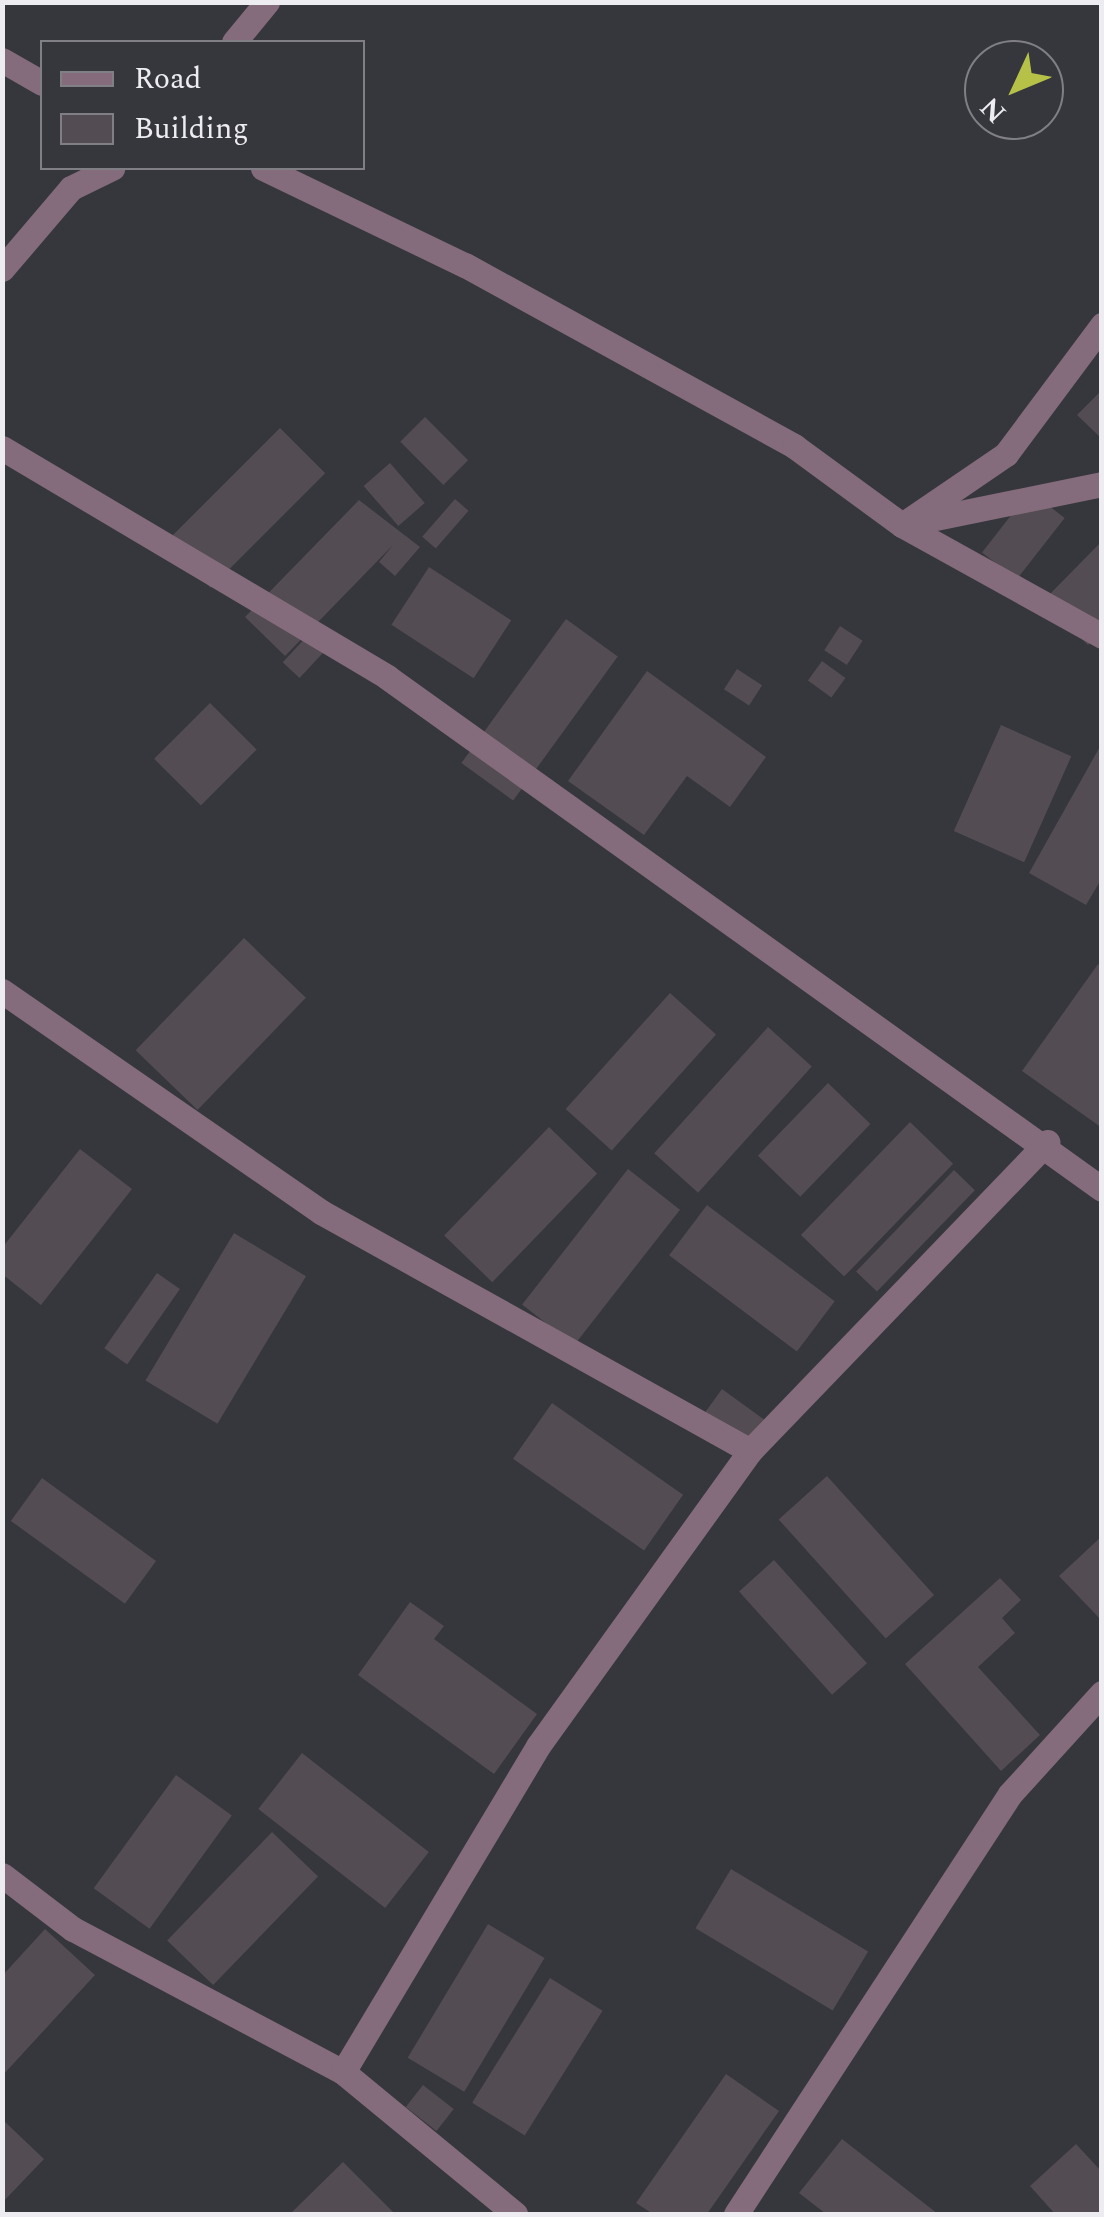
<!DOCTYPE html>
<html>
<head>
<meta charset="utf-8">
<style>
	body { margin:0 }
	#map { position:relative; width:1104px; height:2217px; overflow:hidden; background:#36363d; font-family:Spectral,serif }
	div>[style] { position:absolute }
	[style*='--x'] { left:calc(var(--x)*1px); top:calc(var(--y)*1px); width:calc(var(--w)*1px); rotate:calc(var(--a)*1deg) }
	.building>* { inset:0; background:#534c52; transform-origin:0 0 }
	.minor>* { height:25px; margin:-12.5px; padding:0 12.5px; transform-origin:12.5px; border-radius:12.5px; background:#846c7c }
	span { translate:-50% -50%; white-space:nowrap; text-align:center; line-height:1.15; -webkit-text-stroke:8px #36363d; paint-order:stroke }
	.frame { position:absolute; inset:0; border:5px solid #ededf1; pointer-events:none }
	.legend { position:absolute; left:40px; top:40px; width:325px; height:130px; box-sizing:border-box; background:#36363d; border:2px solid #7f7f85; margin:0; padding:12px 18px; list-style:none; font-size:30px; color:#ededf1 }
	.legend li { display:flex; align-items:center; gap:20px; height:50px }
	.legend b { width:50px; border:2px solid #7f7f85 }
	.north { position:absolute; left:964px; top:40px; width:100px; height:100px; box-sizing:border-box; background:#36363d; border:2px solid #7f7f85; border-radius:50%; rotate:226deg; font-size:28px; font-weight:700; line-height:40px; text-align:center; color:#ededf1 }
	.north::after { content:''; display:block; margin:auto; width:35px; height:45px; background:#b6c148; clip-path:polygon(50% 0,100% 100%,50% 72%,0 100%) }
</style>
</head>
<body>
<div id="map">
	<div class="building">
		<i style="clip-path:polygon(1102px 390px,1102px 439px,1077px 415px)"></i>
		<i style="left:425px;top:417px;width:61px;height:35px;rotate:45deg"></i>
		<i style="left:280px;top:428px;width:64px;height:162px;rotate:45deg"></i>
		<i style="left:390px;top:463px;width:53px;height:35px;rotate:49deg"></i>
		<i style="left:1030px;top:491px;width:44px;height:78px;rotate:38deg"></i>
		<i style="left:455px;top:499px;width:18px;height:50px;rotate:41deg"></i>
		<i style="clip-path:polygon(359px 500px,420px 547px,395px 576px,379px 562px,393px 545px,285px 656px,245px 617px)"></i>
		<i style="clip-path:polygon(1102px 541px,1102px 631px,1088px 645px,1043px 601px)"></i>
		<i style="left:429px;top:567px;width:98px;height:69px;rotate:33deg"></i>
		<i style="left:566px;top:619px;width:64px;height:178px;rotate:36deg"></i>
		<i style="left:840px;top:626px;width:27px;height:29px;rotate:33deg"></i>
		<i style="left:310px;top:633px;width:23px;height:40px;rotate:43deg"></i>
		<i style="left:822px;top:661px;width:29px;height:24px;rotate:36deg"></i>
		<i style="left:737px;top:669px;width:30px;height:24px;rotate:33deg"></i>
		<i style="clip-path:polygon(647px 671px,766px 757px,730px 807px,687px 776px,644px 835px,568px 781px)"></i>
		<i style="left:210px;top:703px;width:66px;height:79px;rotate:45deg"></i>
		<i style="left:1001px;top:725px;width:77px;height:116px;rotate:24deg"></i>
		<i style="clip-path:polygon(1102px 743px,1102px 878px,1086px 905px,1029px 873px)"></i>
		<i style="left:244px;top:938px;width:86px;height:156px;rotate:44deg"></i>
		<i style="clip-path:polygon(1098px 964px,1102px 967px,1102px 1128px,1022px 1071px)"></i>
		<i style="left:670px;top:993px;width:62px;height:156px;rotate:42deg"></i>
		<i style="left:768px;top:1027px;width:59px;height:170px;rotate:42deg"></i>
		<i style="left:828px;top:1083px;width:59px;height:101px;rotate:44deg"></i>
		<i style="left:910px;top:1122px;width:60px;height:157px;rotate:44deg"></i>
		<i style="left:549px;top:1127px;width:67px;height:151px;rotate:44deg"></i>
		<i style="clip-path:polygon(80px 1149px,132px 1189px,41px 1305px,2px 1274px,2px 1248px)"></i>
		<i style="left:628px;top:1169px;width:66px;height:172px;rotate:38deg"></i>
		<i style="left:954px;top:1170px;width:29px;height:141px;rotate:44deg"></i>
		<i style="left:707px;top:1205px;width:160px;height:63px;rotate:37deg"></i>
		<i style="left:234px;top:1233px;width:84px;height:172px;rotate:31deg"></i>
		<i style="left:157px;top:1273px;width:28px;height:92px;rotate:35deg"></i>
		<i style="left:722px;top:1389px;width:54px;height:32px;rotate:36deg"></i>
		<i style="left:552px;top:1403px;width:160px;height:68px;rotate:35deg"></i>
		<i style="left:827px;top:1476px;width:160px;height:65px;rotate:48deg"></i>
		<i style="left:42px;top:1478px;width:141px;height:53px;rotate:36deg"></i>
		<i style="clip-path:polygon(1102px 1536px,1102px 1621px,1059px 1576px)"></i>
		<i style="left:774px;top:1560px;width:139px;height:47px;rotate:48deg"></i>
		<i style="clip-path:polygon(1000px 1578px,1021px 1600px,1002px 1618px,1015px 1633px,978px 1667px,1040px 1735px,1001px 1771px,905px 1664px)"></i>
		<i style="clip-path:polygon(410px 1602px,444px 1626px,434px 1639px,537px 1714px,494px 1774px,358px 1675px)"></i>
		<i style="left:302px;top:1753px;width:161px;height:71px;rotate:38deg"></i>
		<i style="left:176px;top:1775px;width:69px;height:140px;rotate:36deg"></i>
		<i style="left:272px;top:1832px;width:64px;height:151px;rotate:44deg"></i>
		<i style="left:731px;top:1869px;width:160px;height:69px;rotate:31deg"></i>
		<i style="left:488px;top:1924px;width:66px;height:156px;rotate:31deg"></i>
		<i style="clip-path:polygon(45px 1929px,95px 1975px,2px 2076px,2px 1976px)"></i>
		<i style="left:550px;top:1978px;width:62px;height:147px;rotate:32deg"></i>
		<i style="clip-path:polygon(726px 2074px,779px 2111px,707px 2214px,653px 2214px,636px 2203px)"></i>
		<i style="left:423px;top:2085px;width:39px;height:28px;rotate:38deg"></i>
		<i style="clip-path:polygon(2px 2119px,44px 2159px,2px 2203px)"></i>
		<i style="clip-path:polygon(842px 2139px,938px 2214px,826px 2214px,799px 2193px)"></i>
		<i style="clip-path:polygon(1076px 2144px,1102px 2172px,1102px 2214px,1055px 2214px,1030px 2186px)"></i>
		<i style="clip-path:polygon(343px 2162px,395px 2214px,290px 2214px)"></i>
	</div>
	<div class="minor">
		<i style="--x:234;--y:42;--w:52;--a:-50.5"></i>
		<i style="--x:2;--y:60;--w:46;--a:29.9"></i>
		<i style="--x:263;--y:168;--w:224;--a:25.7"></i>
		<i style="--x:465;--y:265;--w:376;--a:28.8"></i>
		<i style="--x:794;--y:446;--w:134;--a:36.2"></i>
		<i style="--x:902;--y:525;--w:229;--a:29"></i>
		<i style="--x:2;--y:269;--w:106;--a:-49.6"></i>
		<i style="--x:71;--y:188;--w:46;--a:-26"></i>
		<i style="--x:2;--y:448;--w:448;--a:30.7"></i>
		<i style="--x:387;--y:677;--w:879;--a:35.61"></i>
		<i style="--x:916;--y:522;--w:190;--a:-11.5"></i>
		<i style="--x:902;--y:525;--w:126;--a:-34.3"></i>
		<i style="--x:1006;--y:454;--w:161;--a:-53.3"></i>
		<i style="--x:2;--y:991;--w:388;--a:34.7"></i>
		<i style="--x:321;--y:1212;--w:491;--a:29.1"></i>
		<i style="--x:2;--y:1875;--w:89;--a:37.3"></i>
		<i style="--x:73;--y:1929;--w:306;--a:27.9"></i>
		<i style="--x:343;--y:2072;--w:223;--a:39.5"></i>
		<i style="--x:343;--y:2072;--w:380;--a:-59.1"></i>
		<i style="--x:538;--y:1746;--w:363;--a:-54.3"></i>
		<i style="--x:750;--y:1451;--w:429;--a:-46.1"></i>
		<i style="--x:736;--y:2214;--w:501;--a:-56.88"></i>
		<i style="--x:1010;--y:1794;--w:137;--a:-47.7"></i>
	</div>
	<div class="frame"></div>
	<ul class="legend">
	<li><b style="height:12px;background:#846c7c"></b>Road</li>
	<li><b style="height:28px;background:#534c52"></b>Building</li>
	</ul>
	<div class="north">N</div>
</div>
</body>
</html>
